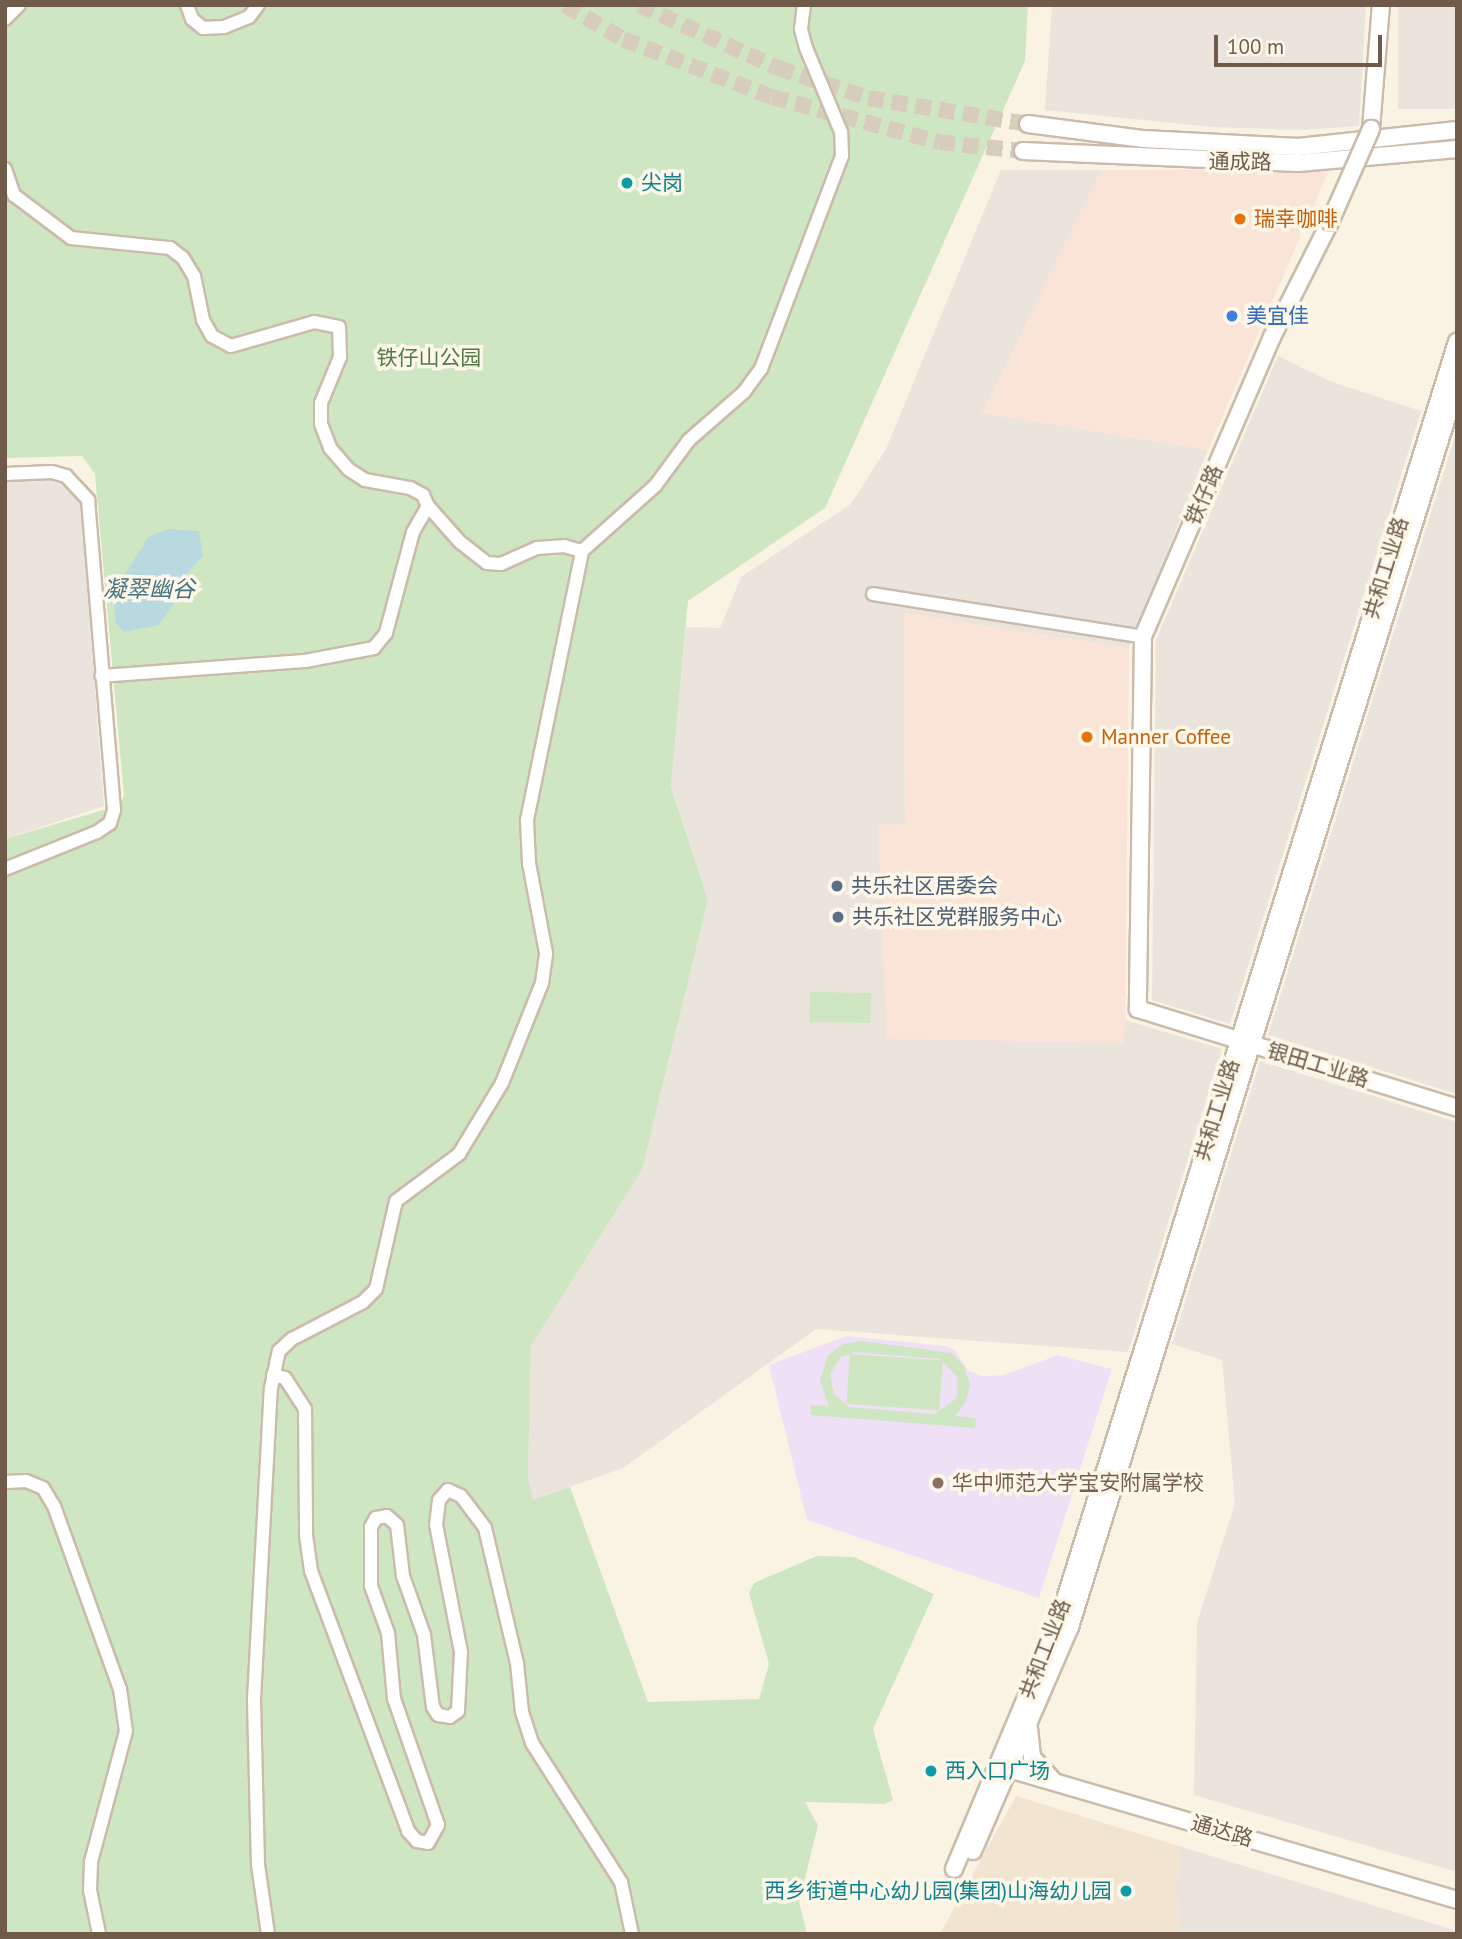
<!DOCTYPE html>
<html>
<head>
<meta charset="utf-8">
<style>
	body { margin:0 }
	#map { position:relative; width:1462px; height:1939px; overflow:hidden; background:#faf3e3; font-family:"PT Sans","Noto Sans SC",sans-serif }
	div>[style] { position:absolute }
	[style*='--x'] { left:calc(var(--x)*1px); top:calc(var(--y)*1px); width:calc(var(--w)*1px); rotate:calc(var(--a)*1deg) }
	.residential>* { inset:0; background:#f1e5d2 }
	.commercial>* { inset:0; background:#f9e4d7 }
	.industrial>* { inset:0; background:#eae4dd; transform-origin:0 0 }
	.education>* { inset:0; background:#f0e0f6 }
	.green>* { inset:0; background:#cfe6c3; transform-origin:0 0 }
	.water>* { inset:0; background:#b9d9e1 }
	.tertiary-tunnel>* { height:16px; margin-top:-8px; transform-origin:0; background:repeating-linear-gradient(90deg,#d8cdbd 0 16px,transparent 0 24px) }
	.roads { filter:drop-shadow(2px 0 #cabbab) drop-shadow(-2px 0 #cabbab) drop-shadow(0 2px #cabbab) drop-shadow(0 -2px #cabbab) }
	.minor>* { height:12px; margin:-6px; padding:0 6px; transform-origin:6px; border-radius:6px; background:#fff }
	.tertiary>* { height:16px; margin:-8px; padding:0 8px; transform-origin:8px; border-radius:8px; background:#fff }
	.bridges { filter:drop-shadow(2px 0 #cabbab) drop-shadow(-2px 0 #cabbab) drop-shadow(0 2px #cabbab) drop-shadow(0 -2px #cabbab) }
	.tertiary-bridge>* { height:16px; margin:-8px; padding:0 8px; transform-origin:8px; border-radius:8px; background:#fff }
	.dots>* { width:19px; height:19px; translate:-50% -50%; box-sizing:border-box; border:4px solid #fdf7e9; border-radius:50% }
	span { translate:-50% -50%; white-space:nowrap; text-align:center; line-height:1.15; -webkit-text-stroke:7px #fdf7e9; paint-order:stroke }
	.street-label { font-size:21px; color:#705b4b }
	.culture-label { font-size:21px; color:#0d838f }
	.left { translate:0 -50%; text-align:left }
	.right { translate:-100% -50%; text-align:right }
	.food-label { font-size:21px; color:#c56008 }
	.shop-label { font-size:21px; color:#366cbe }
	.park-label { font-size:21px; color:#537a47 }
	.service-label { font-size:21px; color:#4e5e75 }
	.education-label { font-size:21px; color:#785e54 }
	.water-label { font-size:23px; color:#477481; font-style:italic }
	.frame { position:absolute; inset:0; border:7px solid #705b4b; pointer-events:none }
	.scale { position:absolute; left:1214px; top:35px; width:168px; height:32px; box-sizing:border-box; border:4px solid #705b4b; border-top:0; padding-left:9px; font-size:21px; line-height:24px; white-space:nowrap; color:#705b4b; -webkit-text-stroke:5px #fdf7e9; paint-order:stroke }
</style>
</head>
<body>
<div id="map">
	<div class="residential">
		<i style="clip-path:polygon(1016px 1796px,1179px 1846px,1177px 1934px,940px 1934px)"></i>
	</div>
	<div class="commercial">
		<i style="clip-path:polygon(1101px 170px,1329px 170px,1208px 450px,982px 413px)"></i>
		<i style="clip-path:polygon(904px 613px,1129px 648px,1125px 1043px,887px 1040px,878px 824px,905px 824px)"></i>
	</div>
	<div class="industrial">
		<i style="clip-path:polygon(1052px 5px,1366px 5px,1359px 126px,1298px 130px,1212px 127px,1045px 110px)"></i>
		<i style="left:1398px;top:5px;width:59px;height:104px"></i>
		<i style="clip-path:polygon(1001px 170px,1101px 170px,982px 413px,1208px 450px,1129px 648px,904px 613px,905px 824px,878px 825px,887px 1039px,1124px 1043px,1125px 1020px,1222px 1049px,1128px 1352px,816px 1329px,623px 1468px,533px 1500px,528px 1478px,531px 1346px,642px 1170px,708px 900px,671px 787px,686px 627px,720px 628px,741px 577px,851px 504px,886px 449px)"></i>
		<i style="clip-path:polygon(1278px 356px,1332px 382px,1421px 411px,1230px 1024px,1152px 1000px,1156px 640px)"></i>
		<i style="clip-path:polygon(1457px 430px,1457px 1094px,1268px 1035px)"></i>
		<i style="clip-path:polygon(48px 479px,70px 488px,81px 506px,104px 806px,5px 839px,5px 481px)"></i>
		<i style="clip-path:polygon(1260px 1061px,1457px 1122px,1457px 1872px,1194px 1795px,1197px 1623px,1235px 1503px,1222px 1360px,1172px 1344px)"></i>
		<i style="clip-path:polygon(1179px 1846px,1457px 1931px,1457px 1934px,1177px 1934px)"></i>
	</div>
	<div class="education">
		<i style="clip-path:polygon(846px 1336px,945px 1346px,954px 1349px,968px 1370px,982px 1376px,1004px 1375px,1058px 1355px,1112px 1369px,1039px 1598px,807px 1520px,769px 1365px)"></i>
	</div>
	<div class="green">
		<i style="clip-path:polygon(5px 5px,1028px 5px,1025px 61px,825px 508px,688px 601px,671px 787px,708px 900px,642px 1170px,531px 1346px,528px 1478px,533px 1500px,570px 1487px,648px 1702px,759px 1699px,769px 1664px,749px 1593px,754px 1583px,817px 1556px,854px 1557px,934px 1594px,873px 1729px,893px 1800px,884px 1804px,805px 1802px,818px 1825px,799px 1902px,807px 1934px,5px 1934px,5px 839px,120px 805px,124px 796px,95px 474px,82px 456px,5px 458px)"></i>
		<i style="left:810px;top:992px;width:61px;height:30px;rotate:1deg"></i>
		<i style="clip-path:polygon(evenodd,861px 1341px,952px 1353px,964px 1366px,970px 1384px,966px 1402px,955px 1416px,976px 1418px,975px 1428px,810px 1415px,811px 1405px,829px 1406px,820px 1381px,828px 1355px,843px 1344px,861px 1341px,854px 1352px,940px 1359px,958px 1378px,957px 1398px,935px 1414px,849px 1407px,834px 1394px,830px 1374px,841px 1357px,854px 1352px)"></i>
		<i style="left:850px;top:1354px;width:93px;height:50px;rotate:4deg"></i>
	</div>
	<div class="water">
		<i style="clip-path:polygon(169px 529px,199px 531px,203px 556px,184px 576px,183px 590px,159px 625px,124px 632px,116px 623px,113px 596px,117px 587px,149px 536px)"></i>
	</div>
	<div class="tertiary-tunnel">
		<i style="--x:565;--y:5;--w:67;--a:30.4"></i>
		<i style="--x:623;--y:39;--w:160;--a:21.3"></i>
		<i style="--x:772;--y:97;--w:173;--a:15.1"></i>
		<i style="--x:939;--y:142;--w:84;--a:6.1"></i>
		<i style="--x:639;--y:5;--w:153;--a:24.4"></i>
		<i style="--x:778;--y:68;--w:95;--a:18.4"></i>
		<i style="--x:868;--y:98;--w:162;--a:9.2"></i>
	</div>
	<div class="roads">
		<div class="minor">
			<i style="--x:187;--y:5;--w:15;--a:70"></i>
			<i style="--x:192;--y:19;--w:14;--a:39"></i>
			<i style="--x:203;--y:28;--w:21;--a:-3"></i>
			<i style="--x:224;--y:27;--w:27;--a:-22"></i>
			<i style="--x:249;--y:17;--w:15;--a:-53"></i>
			<i style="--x:5;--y:19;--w:20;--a:-45"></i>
			<i style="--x:5;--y:169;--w:28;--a:71"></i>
			<i style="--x:14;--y:195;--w:71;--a:37"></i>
			<i style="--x:71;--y:238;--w:100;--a:5.8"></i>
			<i style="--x:170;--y:248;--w:16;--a:38"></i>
			<i style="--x:183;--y:258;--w:21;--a:59"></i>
			<i style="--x:194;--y:276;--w:45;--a:78.4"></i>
			<i style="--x:203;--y:320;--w:18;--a:61"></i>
			<i style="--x:212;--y:336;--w:21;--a:28"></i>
			<i style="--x:231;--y:346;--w:86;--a:-16.1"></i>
			<i style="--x:314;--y:322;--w:25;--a:11"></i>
			<i style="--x:339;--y:327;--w:30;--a:88"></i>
			<i style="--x:340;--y:357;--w:50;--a:112.4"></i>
			<i style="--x:321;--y:403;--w:21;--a:90"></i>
			<i style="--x:321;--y:424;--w:26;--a:69"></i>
			<i style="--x:330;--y:448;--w:28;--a:49"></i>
			<i style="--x:348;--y:469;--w:20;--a:33"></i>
			<i style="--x:365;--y:480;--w:46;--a:10.1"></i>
			<i style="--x:410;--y:488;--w:15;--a:28"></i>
			<i style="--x:423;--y:495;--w:12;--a:66"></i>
			<i style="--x:428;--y:506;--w:30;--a:120"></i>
			<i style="--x:413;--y:532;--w:105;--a:105"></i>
			<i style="--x:386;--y:633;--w:19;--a:129"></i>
			<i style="--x:374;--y:648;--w:70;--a:169.3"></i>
			<i style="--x:305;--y:661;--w:204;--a:175.8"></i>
			<i style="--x:5;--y:474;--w:47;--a:-2.4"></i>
			<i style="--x:52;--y:472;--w:15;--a:16"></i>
			<i style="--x:66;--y:476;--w:33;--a:47"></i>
			<i style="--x:88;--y:500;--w:311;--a:85.2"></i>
			<i style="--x:114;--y:810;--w:14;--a:107"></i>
			<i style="--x:110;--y:823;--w:16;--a:145"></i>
			<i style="--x:97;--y:832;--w:99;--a:158.1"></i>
			<i style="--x:428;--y:506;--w:48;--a:48.4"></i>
			<i style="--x:460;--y:542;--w:34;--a:38"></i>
			<i style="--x:487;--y:563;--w:14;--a:4"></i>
			<i style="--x:501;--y:564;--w:39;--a:-24"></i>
			<i style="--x:537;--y:548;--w:27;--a:-4"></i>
			<i style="--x:564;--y:546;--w:19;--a:16"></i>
			<i style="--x:582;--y:551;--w:98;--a:-41.7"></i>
			<i style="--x:655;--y:486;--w:57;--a:-53.5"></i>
			<i style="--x:689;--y:440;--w:73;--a:-41.1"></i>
			<i style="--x:744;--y:392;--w:29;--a:-54"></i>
			<i style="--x:761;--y:369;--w:228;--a:-69.2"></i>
			<i style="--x:842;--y:156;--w:24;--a:-92"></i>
			<i style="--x:841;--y:132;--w:91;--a:-112.6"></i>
			<i style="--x:806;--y:48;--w:20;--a:-105"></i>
			<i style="--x:801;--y:29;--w:24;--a:-83"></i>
			<i style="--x:873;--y:594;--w:273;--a:9"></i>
			<i style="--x:273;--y:1375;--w:12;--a:14"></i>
			<i style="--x:285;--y:1378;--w:37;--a:57"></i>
			<i style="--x:305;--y:1409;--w:126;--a:89.5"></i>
			<i style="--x:306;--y:1535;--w:36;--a:82"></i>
			<i style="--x:311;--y:1571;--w:278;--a:69.5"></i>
			<i style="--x:408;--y:1831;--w:13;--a:48"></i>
			<i style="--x:417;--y:1841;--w:11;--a:10"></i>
			<i style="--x:428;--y:1843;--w:21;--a:-61"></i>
			<i style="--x:438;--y:1825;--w:133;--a:-109.2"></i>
			<i style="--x:394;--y:1699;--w:66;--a:-95.2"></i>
			<i style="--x:388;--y:1633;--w:50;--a:-109.9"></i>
			<i style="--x:371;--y:1586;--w:59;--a:-90"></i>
			<i style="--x:371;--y:1527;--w:10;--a:-61"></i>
			<i style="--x:376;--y:1518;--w:11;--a:-10"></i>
			<i style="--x:387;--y:1516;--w:13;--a:42"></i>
			<i style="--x:397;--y:1525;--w:51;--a:83.3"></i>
			<i style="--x:403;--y:1576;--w:63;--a:70.4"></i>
			<i style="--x:424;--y:1635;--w:73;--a:82.9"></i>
			<i style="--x:433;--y:1707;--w:9;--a:58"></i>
			<i style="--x:438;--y:1715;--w:12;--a:9"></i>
			<i style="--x:450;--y:1717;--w:10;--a:-37"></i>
			<i style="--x:458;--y:1711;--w:59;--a:-87.1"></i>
			<i style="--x:461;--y:1652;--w:129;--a:-101.1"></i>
			<i style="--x:436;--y:1525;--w:25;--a:-83"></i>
			<i style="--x:439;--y:1500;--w:13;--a:-48"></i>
			<i style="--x:448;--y:1490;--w:14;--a:25"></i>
			<i style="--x:461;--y:1496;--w:40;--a:53"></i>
			<i style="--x:485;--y:1528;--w:139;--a:76.7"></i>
			<i style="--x:517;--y:1663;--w:49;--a:84.2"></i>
			<i style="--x:522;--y:1712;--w:33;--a:72"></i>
			<i style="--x:532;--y:1743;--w:165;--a:57.4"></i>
			<i style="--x:621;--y:1882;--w:53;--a:78.1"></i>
			<i style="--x:5;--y:1482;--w:21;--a:-3"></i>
			<i style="--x:26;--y:1481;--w:18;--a:22"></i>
			<i style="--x:43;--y:1488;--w:21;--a:59"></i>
			<i style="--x:54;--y:1506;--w:195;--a:70.2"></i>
			<i style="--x:120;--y:1689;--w:42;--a:81.9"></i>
			<i style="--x:126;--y:1731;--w:136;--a:105"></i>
			<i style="--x:91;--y:1862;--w:28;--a:92"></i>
			<i style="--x:90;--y:1890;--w:45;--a:78.4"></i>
			<i style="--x:268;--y:1934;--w:70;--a:-98.2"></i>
			<i style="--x:258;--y:1865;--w:166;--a:-91.4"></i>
			<i style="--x:254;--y:1699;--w:311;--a:-86.9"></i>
			<i style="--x:271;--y:1388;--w:38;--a:-78"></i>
			<i style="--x:279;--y:1351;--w:18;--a:-43"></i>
			<i style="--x:292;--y:1339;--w:80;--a:-27.5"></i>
			<i style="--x:363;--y:1302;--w:18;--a:-45"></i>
			<i style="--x:376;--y:1289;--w:90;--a:-77.2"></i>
			<i style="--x:396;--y:1201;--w:79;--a:-36.7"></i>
			<i style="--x:459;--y:1154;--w:83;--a:-58.8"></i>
			<i style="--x:502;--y:1083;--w:108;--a:-68.2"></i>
			<i style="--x:542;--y:983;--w:30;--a:-82"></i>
			<i style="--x:546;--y:953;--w:92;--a:-100.7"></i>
			<i style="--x:529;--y:863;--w:43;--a:-92.7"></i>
			<i style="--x:527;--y:820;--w:275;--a:-78.4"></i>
		</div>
		<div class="tertiary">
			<i style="--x:1028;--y:124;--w:117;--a:7.4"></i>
			<i style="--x:1144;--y:139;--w:154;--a:3"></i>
			<i style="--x:1298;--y:147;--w:160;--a:-6.1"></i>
			<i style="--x:1371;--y:129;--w:124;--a:-85.4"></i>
			<i style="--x:1023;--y:151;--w:275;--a:2.5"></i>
			<i style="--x:1298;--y:163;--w:160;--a:-5"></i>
			<i style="--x:1330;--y:222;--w:129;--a:116.8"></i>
			<i style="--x:1272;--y:337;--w:327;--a:113.3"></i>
			<i style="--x:1143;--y:637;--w:372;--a:90.8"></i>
			<i style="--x:1138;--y:1009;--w:334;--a:17.2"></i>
			<i style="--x:1029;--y:1728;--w:29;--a:84"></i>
			<i style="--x:1032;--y:1757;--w:31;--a:48"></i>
			<i style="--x:999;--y:1766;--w:477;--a:16.3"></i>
			<i style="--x:973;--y:1851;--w:244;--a:-66.6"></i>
			<i style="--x:1070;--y:1627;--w:1301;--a:-72.69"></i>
			<i style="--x:954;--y:1869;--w:268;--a:-67.2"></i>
			<i style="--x:1058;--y:1622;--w:1341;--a:-72.69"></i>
		</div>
	</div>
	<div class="bridges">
		<div class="tertiary-bridge">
			<i style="--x:1330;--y:222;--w:102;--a:-66.2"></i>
		</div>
	</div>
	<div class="dots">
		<i style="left:627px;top:183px;background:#0f9aa8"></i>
		<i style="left:1240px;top:219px;background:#e8710a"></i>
		<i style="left:1232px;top:316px;background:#3f7fe0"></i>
		<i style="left:1087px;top:737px;background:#e8710a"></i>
		<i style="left:837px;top:886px;background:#5c6f8a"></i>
		<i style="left:838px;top:917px;background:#5c6f8a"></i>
		<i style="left:938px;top:1483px;background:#8d6e63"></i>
		<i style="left:931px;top:1771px;background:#0f9aa8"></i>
		<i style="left:1126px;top:1891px;background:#0f9aa8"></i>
	</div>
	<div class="street-label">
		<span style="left:1240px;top:162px;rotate:1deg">通成路</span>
		<span style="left:1204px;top:495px;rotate:-67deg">铁仔路</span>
		<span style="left:1386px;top:568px;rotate:-73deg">共和工业路</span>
		<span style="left:1318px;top:1065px;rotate:17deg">银田工业路</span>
		<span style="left:1217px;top:1110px;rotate:-73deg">共和工业路</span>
		<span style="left:1045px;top:1649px;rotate:-69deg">共和工业路</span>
		<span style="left:1222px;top:1831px;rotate:16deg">通达路</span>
	</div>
	<div class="culture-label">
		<span class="left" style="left:641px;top:183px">尖岗</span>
		<span class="left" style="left:945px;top:1771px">西入口广场</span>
		<span class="right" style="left:1112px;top:1891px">西乡街道中心幼儿园(集团)山海幼儿园</span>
	</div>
	<div class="food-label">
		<span class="left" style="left:1254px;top:219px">瑞幸咖啡</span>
		<span class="left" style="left:1101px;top:737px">Manner Coffee</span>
	</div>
	<div class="shop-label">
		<span class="left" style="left:1246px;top:316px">美宜佳</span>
	</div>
	<div class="park-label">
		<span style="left:429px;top:358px">铁仔山公园</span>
	</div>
	<div class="service-label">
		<span class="left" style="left:851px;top:886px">共乐社区居委会</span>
		<span class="left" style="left:852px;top:917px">共乐社区党群服务中心</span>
	</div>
	<div class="education-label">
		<span class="left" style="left:952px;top:1483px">华中师范大学宝安附属学校</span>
	</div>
	<div class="water-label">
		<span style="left:149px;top:589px">凝翠幽谷</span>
	</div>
	<div class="frame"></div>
	<div class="scale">100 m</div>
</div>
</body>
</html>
